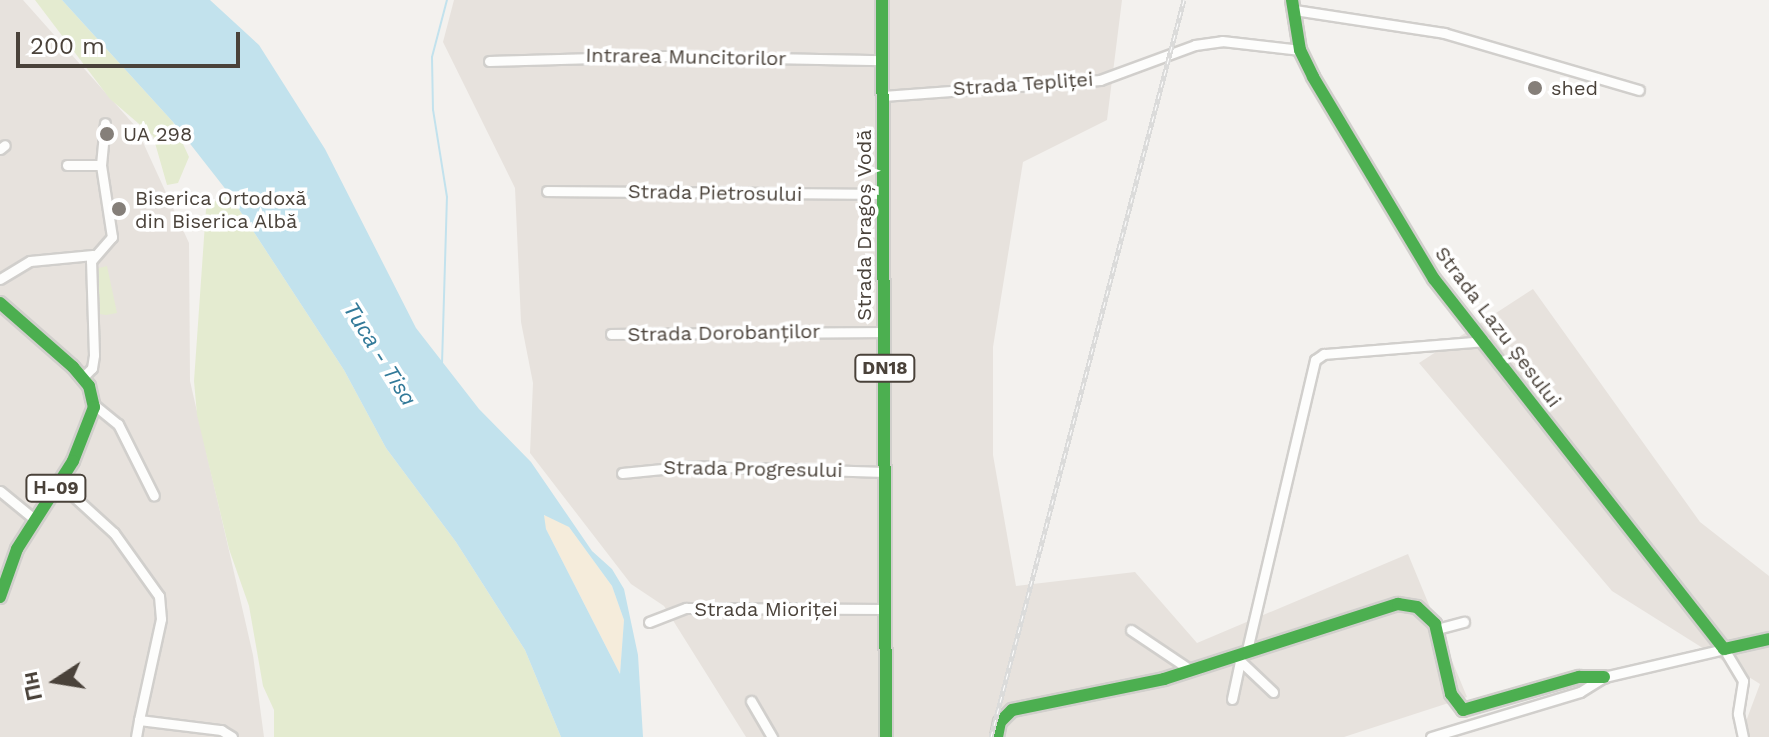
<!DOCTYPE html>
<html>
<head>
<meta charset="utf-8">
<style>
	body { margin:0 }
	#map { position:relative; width:1769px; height:737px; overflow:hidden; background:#f3f1ee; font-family:"Work Sans",sans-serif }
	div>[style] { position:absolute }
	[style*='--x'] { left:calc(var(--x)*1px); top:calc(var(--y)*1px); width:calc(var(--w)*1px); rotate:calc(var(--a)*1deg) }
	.residential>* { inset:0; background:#e7e2dd }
	.green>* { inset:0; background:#e4ebd0 }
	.sand>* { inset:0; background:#f5ecdb }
	.water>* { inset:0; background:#c2e2ed }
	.stream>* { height:2px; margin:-1px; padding:0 1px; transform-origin:1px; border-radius:1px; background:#c2e2ed }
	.roads { filter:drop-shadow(2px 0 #d1cfcc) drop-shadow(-2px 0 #d1cfcc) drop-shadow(0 2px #d1cfcc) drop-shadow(0 -2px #d1cfcc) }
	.street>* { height:9px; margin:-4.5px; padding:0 4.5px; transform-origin:4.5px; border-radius:4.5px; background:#fdfdfc }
	.fast>* { height:12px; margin:-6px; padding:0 6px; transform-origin:6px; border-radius:6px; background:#4caf50 }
	.rail>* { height:5px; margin-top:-2.5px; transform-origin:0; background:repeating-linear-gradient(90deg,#fff 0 6px,#dbdbda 0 12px); box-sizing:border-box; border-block:2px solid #dbdbda }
	.dots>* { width:22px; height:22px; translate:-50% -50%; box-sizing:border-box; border:4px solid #fff; border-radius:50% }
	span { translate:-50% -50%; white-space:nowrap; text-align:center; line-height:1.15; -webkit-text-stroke:7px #fff; paint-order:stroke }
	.shield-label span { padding:2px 6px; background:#fff; border:2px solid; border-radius:6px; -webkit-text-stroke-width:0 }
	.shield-label { font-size:18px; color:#4a423a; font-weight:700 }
	.street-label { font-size:20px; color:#4a423a }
	.poi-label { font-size:20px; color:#4a423a }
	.left { translate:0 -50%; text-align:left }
	.water-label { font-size:22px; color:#327a99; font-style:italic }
	.north { position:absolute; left:16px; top:641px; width:80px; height:80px; -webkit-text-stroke:6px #fff; paint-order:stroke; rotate:258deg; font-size:22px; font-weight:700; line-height:32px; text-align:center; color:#4a423a }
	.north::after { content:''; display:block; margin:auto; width:28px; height:36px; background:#4a423a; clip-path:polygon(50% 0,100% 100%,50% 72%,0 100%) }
	.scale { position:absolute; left:16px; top:32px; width:224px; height:36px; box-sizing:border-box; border:4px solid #4a423a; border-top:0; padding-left:10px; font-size:24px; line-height:28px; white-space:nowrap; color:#4a423a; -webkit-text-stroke:6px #fff; paint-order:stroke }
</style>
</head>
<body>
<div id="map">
	<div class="residential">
		<i style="clip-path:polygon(0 0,23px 0,136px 127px,189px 243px,190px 381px,253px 655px,264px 737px,0 737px)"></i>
		<i style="clip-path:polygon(454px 0,1122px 0,1107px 120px,1023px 162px,993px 347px,993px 455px,1016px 586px,1135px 572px,1197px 643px,1408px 554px,1467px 697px,1344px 737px,746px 737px,664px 606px,631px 584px,530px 453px,533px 383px,521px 322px,515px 188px,443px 42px)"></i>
		<i style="clip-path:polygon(1533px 289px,1700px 522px,1769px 576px,1769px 737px,1747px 737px,1745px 724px,1760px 684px,1612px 591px,1419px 363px)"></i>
	</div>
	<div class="green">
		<i style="clip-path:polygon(35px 0,62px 0,173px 122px,189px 157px,178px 183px,167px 185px,153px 136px,110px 99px)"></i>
		<i style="clip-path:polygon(227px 191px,344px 370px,386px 448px,456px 542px,525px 650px,561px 737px,274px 737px,274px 710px,263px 686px,249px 606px,229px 549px,197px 415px,194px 381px,206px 209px)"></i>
		<i style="clip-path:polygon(107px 266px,117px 313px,106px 315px,100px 314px,94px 284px,95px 269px)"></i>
	</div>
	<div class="sand">
		<i style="clip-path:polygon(548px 514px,569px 527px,612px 586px,624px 620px,620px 674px,546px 529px,542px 517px)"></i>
	</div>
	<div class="water">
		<i style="clip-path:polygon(evenodd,62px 0,210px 0,259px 45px,325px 149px,416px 328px,479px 409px,531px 462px,592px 551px,612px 569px,624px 589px,638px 655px,643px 737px,561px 737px,525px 650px,456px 542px,386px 448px,344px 370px,227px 191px,173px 122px,62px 0,544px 515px,569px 527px,612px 586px,624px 620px,620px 674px,546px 529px,544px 515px)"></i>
	</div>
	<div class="stream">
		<i style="--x:442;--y:364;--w:167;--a:-88.3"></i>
		<i style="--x:447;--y:197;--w:88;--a:-99.1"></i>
		<i style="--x:433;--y:110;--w:53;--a:-91.1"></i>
		<i style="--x:432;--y:57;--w:59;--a:-75.3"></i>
	</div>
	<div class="roads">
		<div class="street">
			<i style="--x:1294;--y:10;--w:152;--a:8.7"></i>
			<i style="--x:1444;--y:33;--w:203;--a:16.3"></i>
			<i style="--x:489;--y:61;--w:177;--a:-1.6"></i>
			<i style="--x:666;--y:56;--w:217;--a:1.1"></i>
			<i style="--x:883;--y:96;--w:218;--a:-4.2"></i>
			<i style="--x:1100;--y:80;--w:101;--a:-20.2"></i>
			<i style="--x:1195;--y:45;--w:27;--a:-8"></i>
			<i style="--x:1222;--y:41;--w:79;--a:6.6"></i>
			<i style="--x:0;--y:149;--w:6;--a:-39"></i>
			<i style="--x:67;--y:165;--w:34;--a:0"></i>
			<i style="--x:547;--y:191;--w:336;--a:0.5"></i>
			<i style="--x:0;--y:279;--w:35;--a:-31"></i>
			<i style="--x:30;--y:261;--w:63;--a:-5.4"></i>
			<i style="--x:611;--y:334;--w:273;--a:-0.4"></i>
			<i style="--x:82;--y:378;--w:14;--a:-45"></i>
			<i style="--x:92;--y:368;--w:13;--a:-81"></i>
			<i style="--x:94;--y:355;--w:94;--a:-91.8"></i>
			<i style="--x:91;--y:261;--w:32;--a:-49"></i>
			<i style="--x:112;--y:237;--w:73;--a:-98.7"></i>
			<i style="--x:101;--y:165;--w:42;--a:-84.6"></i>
			<i style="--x:93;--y:404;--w:32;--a:39"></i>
			<i style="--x:118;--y:424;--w:80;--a:63.4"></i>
			<i style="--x:622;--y:473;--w:71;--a:-5.6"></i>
			<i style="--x:693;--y:466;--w:192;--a:1.8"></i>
			<i style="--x:59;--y:483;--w:74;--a:42.3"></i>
			<i style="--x:114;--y:533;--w:77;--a:54.5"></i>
			<i style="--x:159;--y:596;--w:23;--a:85"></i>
			<i style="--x:161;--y:619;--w:103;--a:102.3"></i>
			<i style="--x:139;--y:720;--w:83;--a:7"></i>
			<i style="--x:221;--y:730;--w:13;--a:32"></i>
			<i style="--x:0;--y:491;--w:43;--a:39.3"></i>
			<i style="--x:649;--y:622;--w:40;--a:-21"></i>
			<i style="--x:686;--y:608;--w:199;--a:0.3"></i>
			<i style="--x:1437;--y:629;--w:28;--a:-15"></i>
			<i style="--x:1131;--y:630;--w:70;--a:33.9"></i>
			<i style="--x:1247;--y:650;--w:298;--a:-76.8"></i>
			<i style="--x:1315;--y:360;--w:11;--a:-34"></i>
			<i style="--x:1324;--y:354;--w:161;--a:-4.6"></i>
			<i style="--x:1236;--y:657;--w:51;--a:43.4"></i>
			<i style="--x:1232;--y:699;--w:39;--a:-78"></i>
			<i style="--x:751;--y:701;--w:42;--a:59.7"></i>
			<i style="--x:136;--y:737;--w:17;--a:-80"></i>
			<i style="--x:1431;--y:737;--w:156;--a:-16.8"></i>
			<i style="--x:1580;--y:692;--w:28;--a:-32"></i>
			<i style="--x:1604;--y:677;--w:123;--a:-13.1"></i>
			<i style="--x:1724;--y:649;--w:37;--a:59"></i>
			<i style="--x:1743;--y:681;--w:33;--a:99"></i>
			<i style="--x:1738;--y:714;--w:24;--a:78"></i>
		</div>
		<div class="fast">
			<i style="--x:882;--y:0;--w:737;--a:89.69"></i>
			<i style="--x:1292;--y:0;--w:51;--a:80.9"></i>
			<i style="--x:1300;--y:50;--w:30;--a:64"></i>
			<i style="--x:1313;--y:77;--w:235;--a:59.1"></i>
			<i style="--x:1434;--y:279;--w:470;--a:51.9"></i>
			<i style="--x:1724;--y:649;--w:46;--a:-12.5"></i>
			<i style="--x:0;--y:303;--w:97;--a:41.2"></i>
			<i style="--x:73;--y:367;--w:25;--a:50"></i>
			<i style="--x:89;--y:386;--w:22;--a:77"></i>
			<i style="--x:94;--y:407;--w:58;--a:111.3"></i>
			<i style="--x:73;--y:461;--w:104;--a:122.5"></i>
			<i style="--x:17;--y:549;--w:51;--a:109.5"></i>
			<i style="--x:997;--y:737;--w:15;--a:-79"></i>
			<i style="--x:1000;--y:722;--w:17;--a:-45"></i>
			<i style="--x:1012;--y:710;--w:155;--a:-11.5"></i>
			<i style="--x:1164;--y:679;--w:246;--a:-17.8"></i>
			<i style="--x:1398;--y:604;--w:19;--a:9"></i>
			<i style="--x:1417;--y:607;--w:25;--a:43"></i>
			<i style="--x:1435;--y:624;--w:72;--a:77.1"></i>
			<i style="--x:1451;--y:694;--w:20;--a:53"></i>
			<i style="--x:1463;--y:710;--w:121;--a:-15.9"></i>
			<i style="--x:1579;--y:677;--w:25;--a:0"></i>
		</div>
	</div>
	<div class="rail">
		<i style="--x:991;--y:737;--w:762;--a:-75.33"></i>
	</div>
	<div class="dots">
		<i style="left:1535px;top:88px;background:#857f79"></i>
		<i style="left:107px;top:134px;background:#857f79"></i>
		<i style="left:119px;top:209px;background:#857f79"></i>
	</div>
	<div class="shield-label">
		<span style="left:885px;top:368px">DN18</span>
		<span style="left:56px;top:488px">Н-09</span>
	</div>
	<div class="street-label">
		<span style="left:686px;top:57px;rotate:1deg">Intrarea Muncitorilor</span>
		<span style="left:1023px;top:84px;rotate:-4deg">Strada Tepliței</span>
		<span style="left:715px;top:193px;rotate:1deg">Strada Pietrosului</span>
		<span style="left:864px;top:225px;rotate:-90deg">Strada Dragoș Vodă</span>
		<span style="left:1498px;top:327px;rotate:53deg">Strada Lazu Șesului</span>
		<span style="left:724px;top:333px;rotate:-1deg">Strada Dorobanților</span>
		<span style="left:753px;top:469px;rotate:1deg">Strada Progresului</span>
		<span style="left:766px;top:609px">Strada Mioriței</span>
	</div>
	<div class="poi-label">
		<span class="left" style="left:1551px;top:88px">shed</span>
		<span class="left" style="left:123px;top:134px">UA 298</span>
		<span class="left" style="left:135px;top:210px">Biserica Ortodoxă<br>din Biserica Albă</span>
	</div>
	<div class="water-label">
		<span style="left:380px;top:354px;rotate:58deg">Тиса - Tisa</span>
	</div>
	<div class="north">Пн</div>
	<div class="scale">200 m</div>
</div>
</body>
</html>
